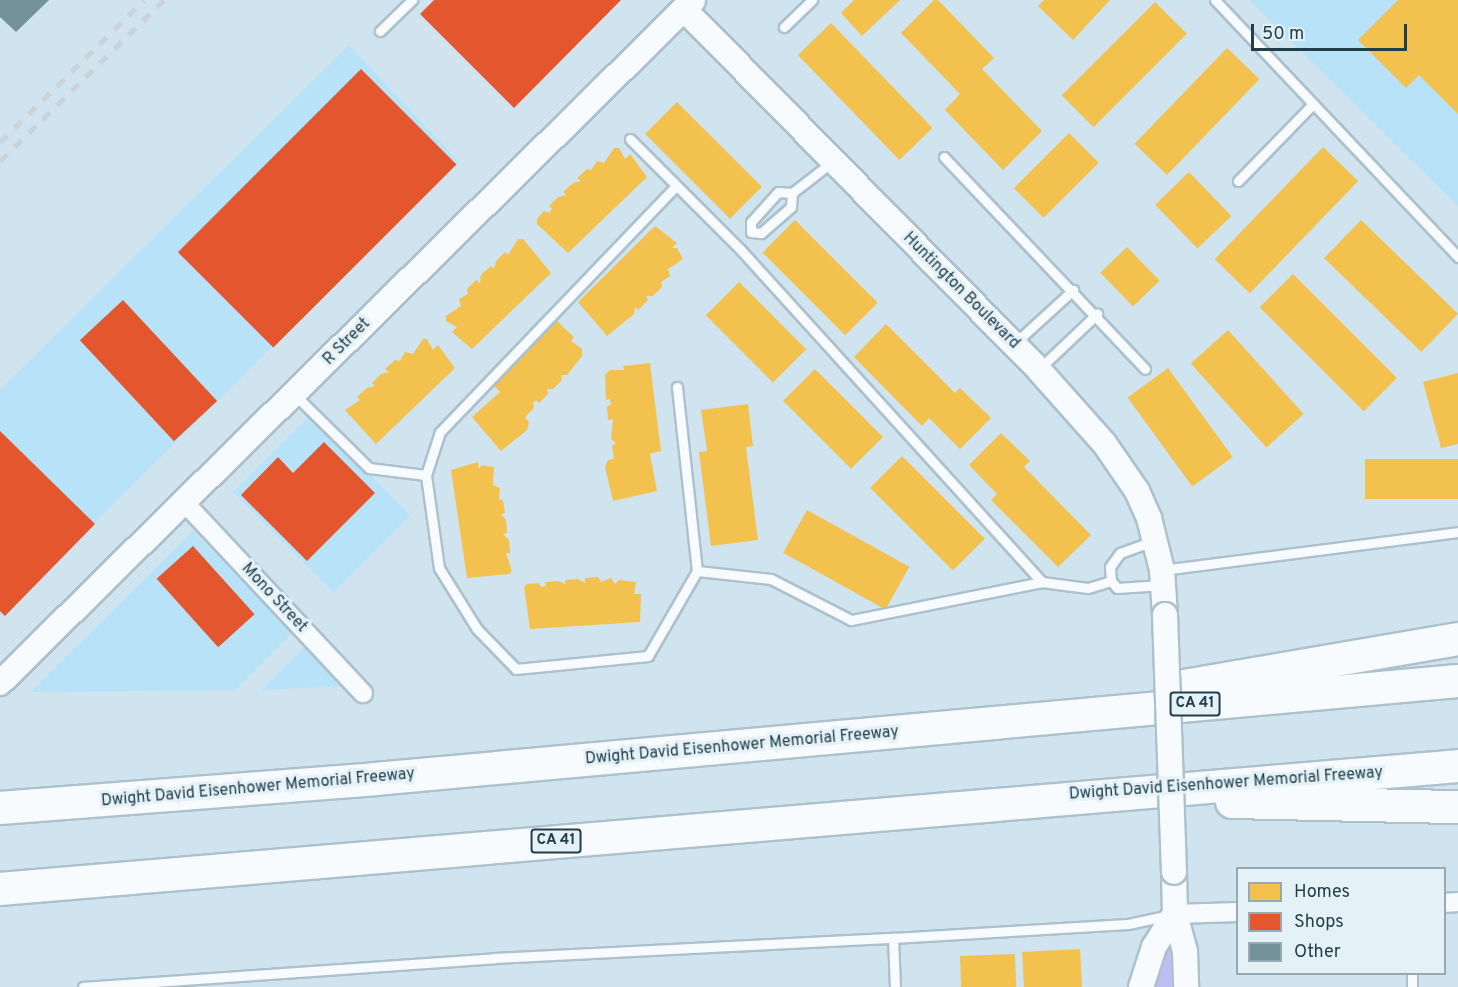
<!DOCTYPE html>
<html>
<head>
<meta charset="utf-8">
<style>
	body { margin:0 }
	#map { position:relative; width:1458px; height:987px; overflow:hidden; background:#cfe4ef; font-family:Overpass,sans-serif }
	div>[style] { position:absolute }
	[style*='--x'] { left:calc(var(--x)*1px); top:calc(var(--y)*1px); width:calc(var(--w)*1px); rotate:calc(var(--a)*1deg) }
	.built>* { inset:0; background:#b8e2f7; transform-origin:0 0 }
	.green>* { inset:0; background:#bdbef4 }
	.homes>* { inset:0; background:#f2c14e; transform-origin:0 0 }
	.shops>* { inset:0; background:#e4572e; transform-origin:0 0 }
	.building>* { inset:0; background:#769299 }
	.roads { filter:drop-shadow(2px 0 #acc1cc) drop-shadow(-2px 0 #acc1cc) drop-shadow(0 2px #acc1cc) drop-shadow(0 -2px #acc1cc) }
	.lane>* { height:9px; margin:-4.5px; padding:0 4.5px; transform-origin:4.5px; border-radius:4.5px; background:#f8fbfd }
	.street>* { height:18px; margin:-9px; padding:0 9px; transform-origin:9px; border-radius:9px; background:#f8fbfd }
	.secondary>* { height:24px; margin:-12px; padding:0 12px; transform-origin:12px; border-radius:12px; background:#f8fbfd }
	.highway>* { height:32px; margin:-16px; padding:0 16px; transform-origin:16px; border-radius:16px; background:#f8fbfd }
	.rail>* { height:4.5px; margin-top:-2.25px; transform-origin:0; background:repeating-linear-gradient(90deg,#ccd3d6 0 10px,transparent 0 20px) }
	.bridges { filter:drop-shadow(2px 0 #acc1cc) drop-shadow(-2px 0 #acc1cc) drop-shadow(0 2px #acc1cc) drop-shadow(0 -2px #acc1cc) }
	.secondary-bridge>* { height:24px; margin:-12px; padding:0 12px; transform-origin:12px; border-radius:12px; background:#f8fbfd }
	span { translate:-50% -50%; white-space:nowrap; text-align:center; line-height:1.15; -webkit-text-stroke:6px #e4f1f7; paint-order:stroke }
	.shield-label span { padding:2px 4px; background:#e4f1f7; border:2px solid; border-radius:4px; -webkit-text-stroke-width:0 }
	.shield-label { font-size:15px; color:#233e4b; font-weight:700 }
	.street-label { font-size:16px; color:#233e4b }
	.legend { position:absolute; left:1236px; top:867px; width:210px; height:108px; box-sizing:border-box; background:#e4f1f7; border:2px solid #97a9b2; margin:0; padding:8px 10px; list-style:none; font-size:18px; color:#233e4b }
	.legend li { display:flex; align-items:center; gap:12px; height:30px }
	.legend b { width:30px; border:2px solid #97a9b2 }
	.scale { position:absolute; left:1251px; top:24px; width:156px; height:27px; box-sizing:border-box; border:3px solid #233e4b; border-top:0; padding-left:8px; font-size:18px; line-height:21px; white-space:nowrap; color:#233e4b; -webkit-text-stroke:4px #e4f1f7; paint-order:stroke }
</style>
</head>
<body>
<div id="map">
	<div class="built">
		<i style="clip-path:polygon(1249px 0,1458px 0,1458px 206px)"></i>
		<i style="clip-path:polygon(349px 45px,459px 162px,0 616px,0 390px)"></i>
		<i style="left:310px;top:415px;width:142px;height:109px;rotate:45deg"></i>
		<i style="clip-path:polygon(193px 531px,292px 633px,235px 690px,31px 692px)"></i>
		<i style="clip-path:polygon(305px 647px,344px 686px,262px 690px)"></i>
	</div>
	<div class="green">
		<i style="clip-path:polygon(1172px 948px,1176px 987px,1150px 987px,1167px 949px)"></i>
	</div>
	<div class="homes">
		<i style="clip-path:polygon(854px 0,900px 0,862px 36px,841px 13px)"></i>
		<i style="clip-path:polygon(934px 0,938px 0,994px 58px,982px 69px,1042px 131px,1003px 170px,945px 110px,960px 94px,901px 33px)"></i>
		<i style="clip-path:polygon(1044px 0,1110px 0,1073px 40px,1038px 6px)"></i>
		<i style="clip-path:polygon(1398px 0,1458px 0,1458px 114px,1419px 75px,1406px 88px,1358px 40px)"></i>
		<i style="left:1155px;top:2px;width:45px;height:132px;rotate:45deg"></i>
		<i style="left:831px;top:23px;width:146px;height:46px;rotate:46deg"></i>
		<i style="left:1227px;top:48px;width:45px;height:133px;rotate:44deg"></i>
		<i style="left:677px;top:102px;width:120px;height:45px;rotate:45deg"></i>
		<i style="left:1069px;top:133px;width:42px;height:78px;rotate:45deg"></i>
		<i style="left:1323px;top:147px;width:49px;height:156px;rotate:44deg"></i>
		<i style="clip-path:polygon(614px 148px,619px 148px,625px 159px,630px 154px,647px 177px,568px 253px,537px 224px,537px 219px,544px 211px,549px 213px,552px 209px,549px 206px,558px 197px,566px 195px,563px 192px,573px 183px,581px 181px,577px 178px,587px 169px,591px 170px,597px 161px,604px 163px)"></i>
		<i style="left:1189px;top:172px;width:61px;height:47px;rotate:46deg"></i>
		<i style="left:795px;top:220px;width:117px;height:46px;rotate:45deg"></i>
		<i style="left:1361px;top:220px;width:135px;height:53px;rotate:44deg"></i>
		<i style="clip-path:polygon(655px 226px,677px 243px,672px 248px,677px 248px,683px 259px,668px 269px,670px 276px,661px 282px,662px 287px,653px 296px,646px 296px,648px 300px,638px 310px,635px 307px,634px 314px,607px 336px,578px 302px)"></i>
		<i style="clip-path:polygon(518px 239px,523px 239px,551px 273px,472px 349px,452px 332px,457px 327px,446px 321px,446px 316px,461px 306px,459px 299px,468px 294px,467px 289px,476px 280px,480px 283px,481px 275px,491px 266px,494px 269px,496px 261px,505px 252px,508px 255px)"></i>
		<i style="left:1127px;top:247px;width:47px;height:37px;rotate:46deg"></i>
		<i style="left:1293px;top:274px;width:147px;height:47px;rotate:45deg"></i>
		<i style="left:739px;top:282px;width:95px;height:47px;rotate:45deg"></i>
		<i style="clip-path:polygon(555px 319px,574px 337px,571px 341px,582px 349px,582px 356px,567px 375px,561px 375px,562px 380px,553px 389px,547px 389px,548px 394px,539px 403px,536px 400px,533px 403px,534px 408px,525px 417px,529px 422px,527px 430px,501px 451px,472px 417px,500px 392px,492px 384px,503px 370px)"></i>
		<i style="clip-path:polygon(886px 324px,955px 393px,960px 388px,991px 418px,960px 449px,929px 418px,922px 426px,854px 357px)"></i>
		<i style="left:1228px;top:330px;width:113px;height:50px;rotate:48deg"></i>
		<i style="clip-path:polygon(423px 339px,427px 339px,433px 350px,438px 345px,455px 368px,376px 444px,345px 410px,360px 400px,357px 397px,367px 388px,375px 386px,372px 383px,381px 374px,389px 372px,385px 369px,395px 360px,400px 361px,405px 352px,413px 354px)"></i>
		<i style="clip-path:polygon(650px 363px,661px 451px,650px 454px,657px 491px,613px 501px,605px 467px,608px 460px,614px 459px,612px 446px,616px 443px,611px 439px,613px 419px,608px 420px,607px 407px,611px 404px,610px 399px,606px 400px,605px 375px,610px 370px,624px 370px,623px 366px)"></i>
		<i style="left:1168px;top:368px;width:110px;height:50px;rotate:54deg"></i>
		<i style="left:815px;top:369px;width:96px;height:45px;rotate:45deg"></i>
		<i style="clip-path:polygon(1458px 373px,1458px 444px,1441px 448px,1423px 382px)"></i>
		<i style="clip-path:polygon(748px 404px,753px 446px,746px 447px,758px 540px,711px 546px,699px 452px,707px 451px,701px 410px)"></i>
		<i style="clip-path:polygon(1001px 433px,1030px 461px,1024px 467px,1091px 535px,1058px 567px,991px 500px,997px 494px,969px 465px)"></i>
		<i style="left:902px;top:456px;width:117px;height:45px;rotate:45deg"></i>
		<i style="left:1458px;top:459px;width:40px;height:93px;rotate:90deg"></i>
		<i style="clip-path:polygon(478px 462px,479px 469px,482px 465px,494px 467px,493px 485px,500px 488px,499px 499px,503px 500px,505px 513px,501px 514px,506px 520px,507px 533px,503px 534px,509px 540px,510px 553px,506px 553px,512px 571px,509px 574px,467px 578px,451px 470px)"></i>
		<i style="left:807px;top:510px;width:117px;height:49px;rotate:29deg"></i>
		<i style="clip-path:polygon(598px 577px,601px 582px,611px 578px,615px 584px,619px 580px,636px 582px,634px 594px,641px 594px,640px 622px,530px 629px,524px 587px,527px 584px,538px 583px,541px 587px,546px 586px,545px 582px,558px 581px,566px 584px,565px 580px,578px 579px,585px 583px,585px 578px)"></i>
		<i style="left:1080px;top:949px;width:38px;height:58px;rotate:87deg"></i>
		<i style="left:1015px;top:954px;width:33px;height:55px;rotate:88deg"></i>
	</div>
	<div class="shops">
		<i style="clip-path:polygon(434px 0,621px 0,514px 108px,420px 14px)"></i>
		<i style="left:361px;top:69px;width:135px;height:259px;rotate:45deg"></i>
		<i style="left:123px;top:300px;width:138px;height:59px;rotate:47deg"></i>
		<i style="clip-path:polygon(0 431px,95px 524px,5px 616px,0 611px)"></i>
		<i style="clip-path:polygon(324px 442px,375px 493px,307px 561px,241px 495px,278px 457px,293px 473px)"></i>
		<i style="left:193px;top:546px;width:92px;height:49px;rotate:48deg"></i>
	</div>
	<div class="building">
		<i style="clip-path:polygon(0 0,49px 0,16px 32px,0 17px)"></i>
	</div>
	<div class="roads">
		<div class="lane">
			<i style="--x:1215;--y:0;--w:354;--a:46.6"></i>
			<i style="--x:784;--y:27;--w:39;--a:-44"></i>
			<i style="--x:380;--y:31;--w:45;--a:-44.1"></i>
			<i style="--x:630;--y:139;--w:156;--a:45"></i>
			<i style="--x:740;--y:249;--w:450;--a:47.8"></i>
			<i style="--x:1042;--y:582;--w:195;--a:168.7"></i>
			<i style="--x:851;--y:620;--w:90;--a:-152.9"></i>
			<i style="--x:771;--y:579;--w:74;--a:-173.8"></i>
			<i style="--x:697;--y:571;--w:98;--a:120"></i>
			<i style="--x:648;--y:656;--w:133;--a:174.4"></i>
			<i style="--x:516;--y:669;--w:56;--a:-134.3"></i>
			<i style="--x:477;--y:629;--w:72;--a:-121.9"></i>
			<i style="--x:439;--y:568;--w:94;--a:-98"></i>
			<i style="--x:426;--y:475;--w:45;--a:-72"></i>
			<i style="--x:440;--y:432;--w:341;--a:-46.2"></i>
			<i style="--x:944;--y:157;--w:292;--a:46.5"></i>
			<i style="--x:1238;--y:181;--w:107;--a:-45.8"></i>
			<i style="--x:792;--y:193;--w:14;--a:94"></i>
			<i style="--x:791;--y:207;--w:40;--a:139"></i>
			<i style="--x:761;--y:233;--w:10;--a:-174"></i>
			<i style="--x:751;--y:232;--w:10;--a:-90"></i>
			<i style="--x:751;--y:222;--w:40;--a:-48"></i>
			<i style="--x:778;--y:192;--w:14;--a:4"></i>
			<i style="--x:792;--y:193;--w:51;--a:-37.8"></i>
			<i style="--x:1015;--y:343;--w:79;--a:-42.4"></i>
			<i style="--x:1040;--y:368;--w:79;--a:-43.5"></i>
			<i style="--x:677;--y:387;--w:185;--a:83.8"></i>
			<i style="--x:294;--y:394;--w:105;--a:44.6"></i>
			<i style="--x:369;--y:468;--w:57;--a:7"></i>
			<i style="--x:1153;--y:541;--w:35;--a:160"></i>
			<i style="--x:1120;--y:553;--w:17;--a:126"></i>
			<i style="--x:1110;--y:567;--w:14;--a:86"></i>
			<i style="--x:1111;--y:581;--w:9;--a:49"></i>
			<i style="--x:1117;--y:588;--w:45;--a:-3.8"></i>
			<i style="--x:1162;--y:570;--w:298;--a:-7.3"></i>
			<i style="--x:1042;--y:582;--w:46;--a:7.4"></i>
			<i style="--x:1088;--y:588;--w:24;--a:-17"></i>
			<i style="--x:1412;--y:974;--w:13;--a:90"></i>
			<i style="--x:83;--y:987;--w:412;--a:-4"></i>
			<i style="--x:494;--y:958;--w:400;--a:-2.9"></i>
			<i style="--x:895;--y:987;--w:49;--a:-92.3"></i>
			<i style="--x:893;--y:938;--w:235;--a:-3.4"></i>
			<i style="--x:1128;--y:924;--w:43;--a:-12.1"></i>
		</div>
		<div class="street">
			<i style="--x:184;--y:502;--w:262;--a:46.9"></i>
			<i style="--x:1444;--y:903;--w:14;--a:-4"></i>
			<i style="--x:1175;--y:914;--w:63;--a:-1.8"></i>
		</div>
		<div class="secondary">
			<i style="--x:684;--y:9;--w:505;--a:45.48"></i>
			<i style="--x:1038;--y:369;--w:99;--a:48.3"></i>
			<i style="--x:1104;--y:443;--w:58;--a:55.5"></i>
			<i style="--x:1137;--y:491;--w:30;--a:66"></i>
			<i style="--x:1149;--y:518;--w:54;--a:76"></i>
			<i style="--x:1162;--y:570;--w:45;--a:86.2"></i>
			<i style="--x:0;--y:683;--w:973;--a:-44.58"></i>
			<i style="--x:1174;--y:872;--w:42;--a:88.6"></i>
			<i style="--x:1175;--y:914;--w:39;--a:75"></i>
			<i style="--x:1185;--y:952;--w:35;--a:88"></i>
			<i style="--x:1141;--y:987;--w:42;--a:-72"></i>
			<i style="--x:1154;--y:947;--w:39;--a:-58"></i>
		</div>
		<div class="highway">
			<i style="--x:1178;--y:687;--w:284;--a:-9.7"></i>
			<i style="--x:1232;--y:802;--w:226;--a:1.3"></i>
			<i style="--x:0;--y:808;--w:376;--a:-4.4"></i>
			<i style="--x:375;--y:779;--w:1087;--a:-5.17"></i>
			<i style="--x:0;--y:889;--w:1463;--a:-4.82"></i>
		</div>
	</div>
	<div class="rail">
		<i style="--x:0;--y:142;--w:202;--a:-44.6"></i>
		<i style="--x:0;--y:161;--w:230;--a:-44.5"></i>
	</div>
	<div class="bridges">
		<div class="secondary-bridge">
			<i style="--x:1165;--y:615;--w:257;--a:88"></i>
		</div>
	</div>
	<div class="shield-label">
		<span style="left:1195px;top:704px">CA 41</span>
		<span style="left:556px;top:841px">CA 41</span>
	</div>
	<div class="street-label">
		<span style="left:961px;top:291px;rotate:45deg">Huntington Boulevard</span>
		<span style="left:347px;top:342px;rotate:-45deg">R Street</span>
		<span style="left:274px;top:598px;rotate:47deg">Mono Street</span>
		<span style="left:742px;top:746px;rotate:-5deg">Dwight David Eisenhower Memorial Freeway</span>
		<span style="left:1226px;top:784px;rotate:-4deg">Dwight David Eisenhower Memorial Freeway</span>
		<span style="left:258px;top:788px;rotate:-5deg">Dwight David Eisenhower Memorial Freeway</span>
	</div>
	<ul class="legend">
	<li><b style="height:16px;background:#f2c14e"></b>Homes</li>
	<li><b style="height:16px;background:#e4572e"></b>Shops</li>
	<li><b style="height:16px;background:#769299"></b>Other</li>
	</ul>
	<div class="scale">50 m</div>
</div>
</body>
</html>
